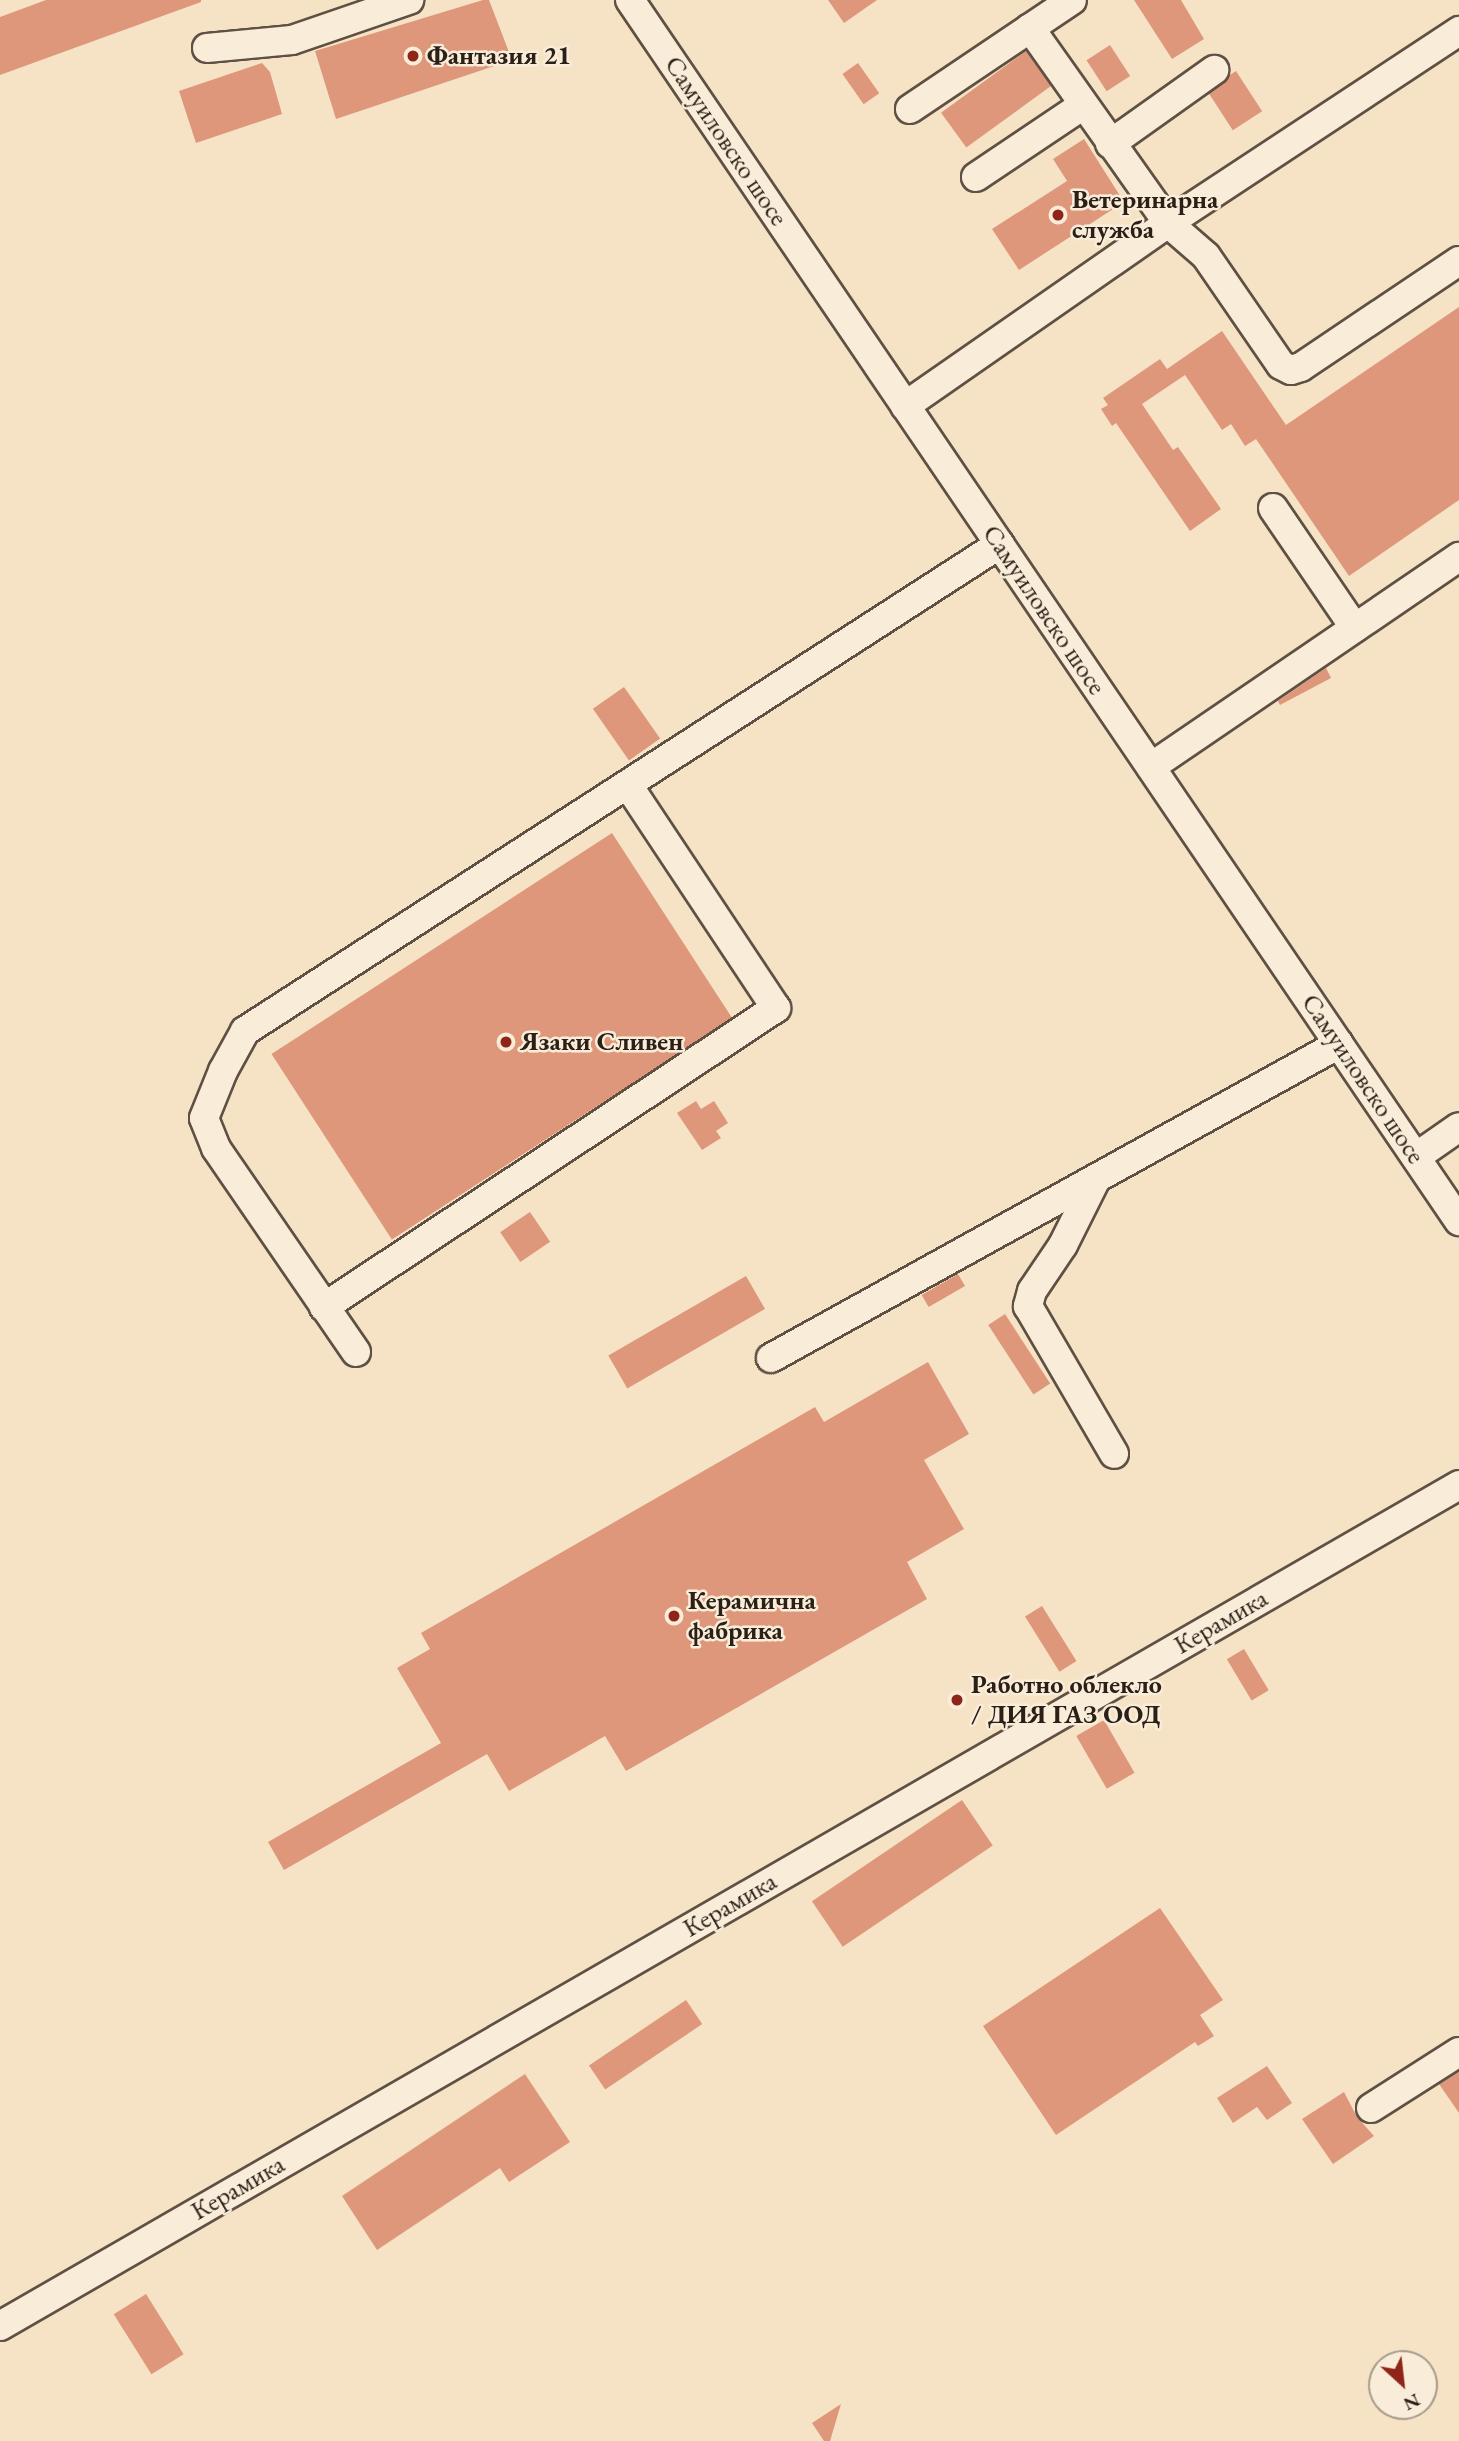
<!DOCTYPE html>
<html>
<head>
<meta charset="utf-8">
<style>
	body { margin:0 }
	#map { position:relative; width:1459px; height:2441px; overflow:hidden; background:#f6e3c6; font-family:"EB Garamond",serif }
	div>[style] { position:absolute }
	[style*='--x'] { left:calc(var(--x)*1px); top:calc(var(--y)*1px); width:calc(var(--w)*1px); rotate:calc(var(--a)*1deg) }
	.building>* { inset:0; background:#de977b; transform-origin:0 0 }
	.roads { filter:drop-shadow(2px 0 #5e5143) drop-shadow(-2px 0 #5e5143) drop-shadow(0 2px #5e5143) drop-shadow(0 -2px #5e5143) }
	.minor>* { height:28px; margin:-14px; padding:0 14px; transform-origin:14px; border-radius:14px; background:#f9edda }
	.dots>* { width:19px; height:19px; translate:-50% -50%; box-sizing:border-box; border:4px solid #f9edda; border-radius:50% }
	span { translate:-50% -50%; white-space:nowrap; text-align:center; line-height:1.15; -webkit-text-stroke:5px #f9edda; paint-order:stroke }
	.poi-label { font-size:26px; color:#2b2017; font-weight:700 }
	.left { translate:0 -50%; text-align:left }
	.street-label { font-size:26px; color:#2b2017 }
	.north { position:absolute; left:1368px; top:2350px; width:70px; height:70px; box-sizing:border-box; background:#f9edda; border:2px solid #a79b8c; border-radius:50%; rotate:153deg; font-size:19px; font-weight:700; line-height:28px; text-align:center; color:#2b2017 }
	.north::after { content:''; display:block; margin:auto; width:24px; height:32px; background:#8f2418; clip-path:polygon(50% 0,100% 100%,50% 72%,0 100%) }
</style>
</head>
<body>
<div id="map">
	<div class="building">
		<i style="clip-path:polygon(46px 0,201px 0,201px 2px,0 75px,0 17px)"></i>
		<i style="clip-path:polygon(483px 0,489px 0,512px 60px,336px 119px,315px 51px)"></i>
		<i style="clip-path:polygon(828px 0,877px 0,844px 23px)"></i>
		<i style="clip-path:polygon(1134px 0,1181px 0,1204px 39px,1172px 59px)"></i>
		<i style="left:1110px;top:45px;width:37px;height:28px;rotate:57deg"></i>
		<i style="left:1026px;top:51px;width:43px;height:105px;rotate:54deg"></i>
		<i style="clip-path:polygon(262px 63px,270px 72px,282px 114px,196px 143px,179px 91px)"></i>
		<i style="left:858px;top:63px;width:37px;height:19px;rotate:55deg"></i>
		<i style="left:1236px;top:71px;width:48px;height:35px;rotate:57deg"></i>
		<i style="clip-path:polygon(1084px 139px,1124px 202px,1019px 270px,992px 229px,1067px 181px,1053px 159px)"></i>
		<i style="clip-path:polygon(1459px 307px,1459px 500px,1349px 576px,1256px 439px,1245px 446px,1231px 424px,1222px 430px,1185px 375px,1142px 404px,1173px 450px,1178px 447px,1221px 509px,1190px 531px,1116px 423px,1112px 426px,1101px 409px,1108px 405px,1103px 398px,1160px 359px,1167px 369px,1222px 331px,1286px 425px)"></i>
		<i style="clip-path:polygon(1326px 668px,1331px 678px,1280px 705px,1278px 701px)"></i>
		<i style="left:624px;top:687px;width:63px;height:38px;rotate:55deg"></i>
		<i style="left:612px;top:833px;width:221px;height:406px;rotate:57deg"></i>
		<i style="clip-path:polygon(696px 1101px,701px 1109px,714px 1101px,728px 1123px,716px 1131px,721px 1138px,702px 1150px,677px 1113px)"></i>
		<i style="left:530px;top:1212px;width:36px;height:36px;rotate:56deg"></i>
		<i style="left:958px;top:1274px;width:14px;height:42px;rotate:60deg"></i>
		<i style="left:746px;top:1276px;width:38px;height:159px;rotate:60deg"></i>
		<i style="left:1005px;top:1314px;width:83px;height:20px;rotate:57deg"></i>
		<i style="clip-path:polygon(928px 1362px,969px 1434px,924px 1460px,964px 1529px,907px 1562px,927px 1599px,626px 1771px,605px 1736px,509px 1791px,487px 1754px,284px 1870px,268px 1842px,441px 1743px,397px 1668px,430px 1649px,421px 1633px,815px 1407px,824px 1422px)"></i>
		<i style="left:1042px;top:1606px;width:65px;height:20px;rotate:58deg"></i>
		<i style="left:1244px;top:1649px;width:48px;height:20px;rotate:59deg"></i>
		<i style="left:1104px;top:1720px;width:61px;height:32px;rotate:60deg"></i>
		<i style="left:962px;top:1800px;width:55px;height:181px;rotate:56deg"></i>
		<i style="clip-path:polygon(1160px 1908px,1223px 2000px,1200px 2015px,1214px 2036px,1198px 2046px,1195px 2042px,1056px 2135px,983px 2026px)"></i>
		<i style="left:686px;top:2000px;width:29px;height:117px;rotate:56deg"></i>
		<i style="clip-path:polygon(1267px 2066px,1292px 2103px,1267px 2120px,1257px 2107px,1233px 2123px,1217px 2098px)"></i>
		<i style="clip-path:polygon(1459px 2072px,1459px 2113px,1439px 2084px)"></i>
		<i style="clip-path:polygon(525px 2074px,570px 2142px,509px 2182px,500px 2168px,377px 2250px,342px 2196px)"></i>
		<i style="clip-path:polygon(1344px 2092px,1357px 2117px,1374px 2136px,1333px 2164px,1302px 2119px)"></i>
		<i style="left:146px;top:2294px;width:71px;height:38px;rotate:58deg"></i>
		<i style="clip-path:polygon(841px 2404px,830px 2441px,824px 2441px,812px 2423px)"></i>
	</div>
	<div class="roads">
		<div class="minor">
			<i style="--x:630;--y:0;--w:1476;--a:55.83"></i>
			<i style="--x:1030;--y:28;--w:239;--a:54.7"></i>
			<i style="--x:1168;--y:223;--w:50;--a:41"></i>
			<i style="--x:1206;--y:256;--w:132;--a:55.5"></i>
			<i style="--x:1281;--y:365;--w:11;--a:27"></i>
			<i style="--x:1291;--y:370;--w:10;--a:-17"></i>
			<i style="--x:1301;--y:367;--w:190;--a:-33.9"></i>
			<i style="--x:207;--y:48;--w:85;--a:-5.4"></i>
			<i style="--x:292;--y:40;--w:124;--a:-18.9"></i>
			<i style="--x:910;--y:109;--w:195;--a:-33.9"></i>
			<i style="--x:1110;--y:144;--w:128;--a:-35.4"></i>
			<i style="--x:976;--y:177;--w:129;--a:-33.9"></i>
			<i style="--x:905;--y:406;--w:320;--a:-34.8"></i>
			<i style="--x:1168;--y:223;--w:349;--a:-33.4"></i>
			<i style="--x:1273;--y:508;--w:145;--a:55.7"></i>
			<i style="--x:1151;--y:767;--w:373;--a:-34.3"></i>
			<i style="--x:1416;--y:1157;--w:52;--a:-34.9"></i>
			<i style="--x:1096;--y:1179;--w:74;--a:116.6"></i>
			<i style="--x:1063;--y:1245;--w:55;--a:124"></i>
			<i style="--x:1032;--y:1291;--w:16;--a:105"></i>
			<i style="--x:1028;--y:1306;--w:171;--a:59.8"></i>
			<i style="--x:324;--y:1307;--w:542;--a:-33.48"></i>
			<i style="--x:776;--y:1008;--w:268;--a:-123.6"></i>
			<i style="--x:356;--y:1352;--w:247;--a:-124.5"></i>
			<i style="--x:216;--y:1148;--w:32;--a:-112"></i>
			<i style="--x:204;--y:1118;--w:51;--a:-68"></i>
			<i style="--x:223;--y:1071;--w:46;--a:-61.2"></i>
			<i style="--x:245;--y:1031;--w:898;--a:-32.82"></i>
			<i style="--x:771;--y:1358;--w:649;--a:-28.93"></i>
			<i style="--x:1371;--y:2108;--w:104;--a:-32.5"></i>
			<i style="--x:0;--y:2326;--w:1684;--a:-29.96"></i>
		</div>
	</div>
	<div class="dots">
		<i style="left:413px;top:56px;background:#8f2418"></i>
		<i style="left:1058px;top:215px;background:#8f2418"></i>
		<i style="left:506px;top:1042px;background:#8f2418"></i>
		<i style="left:674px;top:1616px;background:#8f2418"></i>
		<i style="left:957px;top:1700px;background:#8f2418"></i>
	</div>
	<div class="poi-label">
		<span class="left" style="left:427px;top:56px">Фантазия 21</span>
		<span class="left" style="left:1072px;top:215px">Ветеринарна<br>служба</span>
		<span class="left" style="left:520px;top:1042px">Язаки Сливен</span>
		<span class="left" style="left:688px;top:1616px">Керамична<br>фабрика</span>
		<span class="left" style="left:971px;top:1700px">Работно облекло<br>/ ДИЯ ГАЗ ООД</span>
	</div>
	<div class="street-label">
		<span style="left:726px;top:141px;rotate:56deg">Самуиловско шосе</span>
		<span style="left:1044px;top:610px;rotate:56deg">Самуиловско шосе</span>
		<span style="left:1363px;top:1079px;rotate:56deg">Самуиловско шосе</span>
		<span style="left:1221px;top:1622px;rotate:-30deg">Керамика</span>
		<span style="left:730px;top:1905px;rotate:-30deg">Керамика</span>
		<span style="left:238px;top:2188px;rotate:-30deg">Керамика</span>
	</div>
	<div class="north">N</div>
</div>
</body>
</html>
